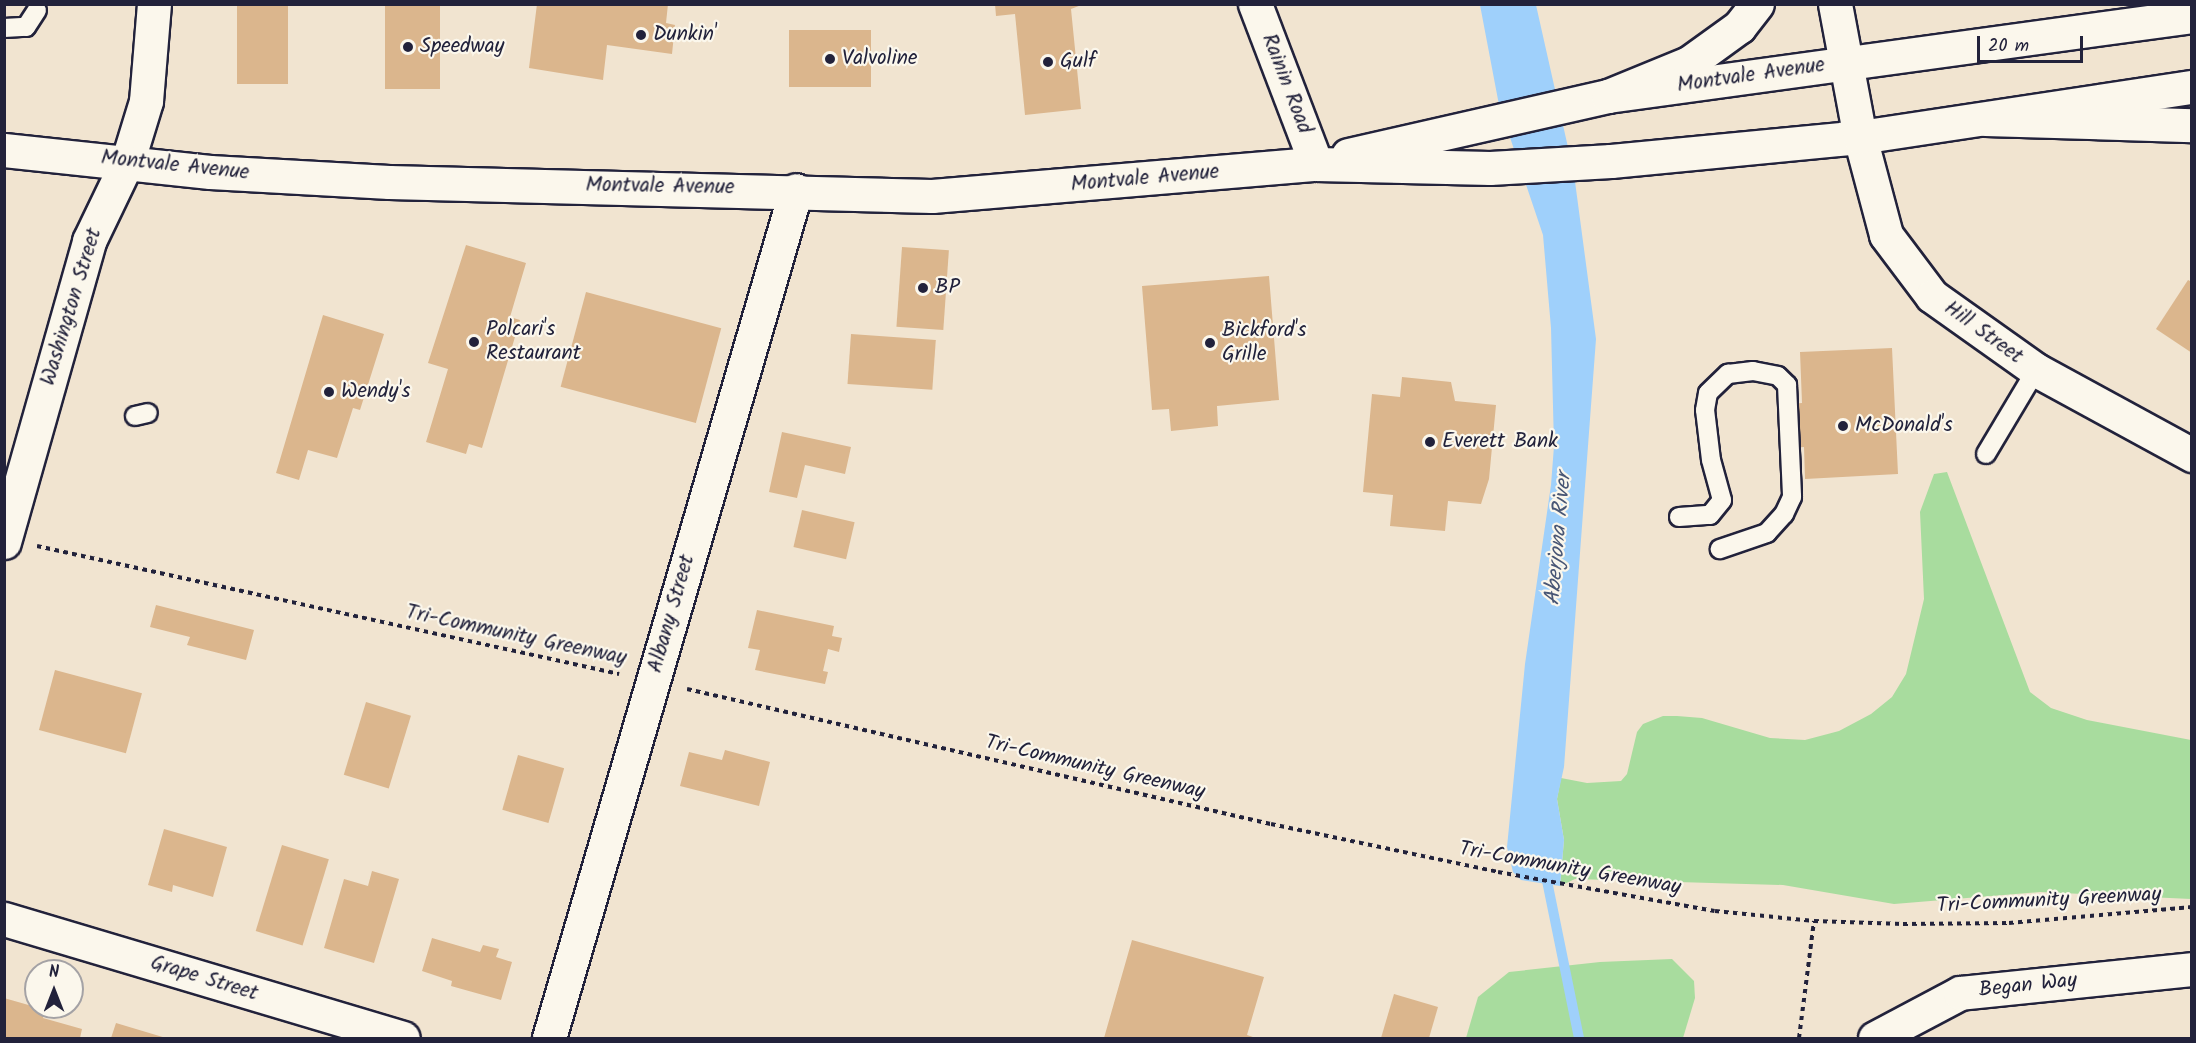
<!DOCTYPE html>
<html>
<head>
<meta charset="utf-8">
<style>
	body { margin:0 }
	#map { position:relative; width:2196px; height:1043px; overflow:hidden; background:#f1e4d0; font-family:Kalam,sans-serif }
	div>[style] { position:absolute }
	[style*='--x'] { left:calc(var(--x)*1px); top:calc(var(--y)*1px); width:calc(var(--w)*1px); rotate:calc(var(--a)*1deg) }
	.green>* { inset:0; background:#a8dc9e }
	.water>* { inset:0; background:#9fd0fb }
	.stream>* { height:10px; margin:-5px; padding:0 5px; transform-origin:5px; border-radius:5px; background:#9fd0fb }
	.building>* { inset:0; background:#dbb68d; transform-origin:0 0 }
	.path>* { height:4px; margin-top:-2px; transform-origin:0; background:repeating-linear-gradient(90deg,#22223b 0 4.5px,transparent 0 9px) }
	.roads { filter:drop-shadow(2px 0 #22223b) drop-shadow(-2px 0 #22223b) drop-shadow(0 2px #22223b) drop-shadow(0 -2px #22223b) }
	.lane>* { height:18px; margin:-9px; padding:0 9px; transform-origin:9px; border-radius:9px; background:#fbf7ec }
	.street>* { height:33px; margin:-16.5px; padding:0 16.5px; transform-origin:16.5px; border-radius:16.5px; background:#fbf7ec }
	.secondary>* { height:33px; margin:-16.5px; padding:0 16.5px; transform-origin:16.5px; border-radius:16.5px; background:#fbf7ec }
	.primary>* { height:33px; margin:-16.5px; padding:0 16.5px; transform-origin:16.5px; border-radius:16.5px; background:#fbf7ec }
	.highway>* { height:33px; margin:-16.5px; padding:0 16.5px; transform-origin:16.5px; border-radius:16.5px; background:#fbf7ec }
	.dots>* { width:16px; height:16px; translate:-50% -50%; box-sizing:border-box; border:3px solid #fbf7ec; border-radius:50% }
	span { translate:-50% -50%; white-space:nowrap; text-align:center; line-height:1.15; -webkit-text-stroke:4.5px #fbf7ec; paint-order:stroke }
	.poi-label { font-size:21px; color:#22223b }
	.left { translate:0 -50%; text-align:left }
	.street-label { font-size:21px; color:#22223b }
	.water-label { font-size:22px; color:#485675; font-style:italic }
	.frame { position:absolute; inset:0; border:6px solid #22223b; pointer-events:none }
	.north { position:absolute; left:24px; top:959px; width:60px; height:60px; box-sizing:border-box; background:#fbf7ec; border:2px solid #a4a2a5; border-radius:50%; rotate:0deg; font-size:16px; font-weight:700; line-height:24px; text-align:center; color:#22223b }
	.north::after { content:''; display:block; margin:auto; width:21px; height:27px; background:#22223b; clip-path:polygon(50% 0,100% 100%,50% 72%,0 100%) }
	.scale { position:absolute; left:1977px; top:36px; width:106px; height:27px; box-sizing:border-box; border:3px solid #22223b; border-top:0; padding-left:8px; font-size:18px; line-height:21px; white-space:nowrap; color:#22223b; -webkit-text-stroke:4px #fbf7ec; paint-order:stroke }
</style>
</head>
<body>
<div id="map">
	<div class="green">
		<i style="clip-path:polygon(1947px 472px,2030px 692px,2051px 708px,2087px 720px,2191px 740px,2191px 899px,2040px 892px,1894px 904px,1783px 885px,1575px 879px,1560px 886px,1564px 840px,1557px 799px,1561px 778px,1587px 783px,1621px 781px,1627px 774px,1637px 732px,1643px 724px,1663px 716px,1677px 716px,1702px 718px,1770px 738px,1805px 740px,1839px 731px,1871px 714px,1892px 697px,1906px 674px,1924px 599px,1920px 512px,1934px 474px)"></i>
		<i style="clip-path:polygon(1672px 959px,1694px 981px,1695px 998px,1683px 1038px,1466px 1038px,1478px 997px,1509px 972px,1600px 962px)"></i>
	</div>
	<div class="water">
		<i style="clip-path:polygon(1480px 5px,1536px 5px,1574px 174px,1596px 339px,1564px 767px,1557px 799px,1564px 840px,1560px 886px,1521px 880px,1513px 872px,1507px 847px,1525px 664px,1551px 485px,1554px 446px,1551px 328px,1543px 235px,1499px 105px)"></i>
	</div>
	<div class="stream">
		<i style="--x:1545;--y:871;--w:170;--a:78.5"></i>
	</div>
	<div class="building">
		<i style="left:237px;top:4px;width:51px;height:80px"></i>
		<i style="left:385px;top:4px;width:55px;height:85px"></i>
		<i style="clip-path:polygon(537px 4px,668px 4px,666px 23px,675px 25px,672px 54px,607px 45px,603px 80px,529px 68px)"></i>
		<i style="clip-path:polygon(995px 4px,1084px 4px,1071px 9px,1081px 109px,1025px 115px,1015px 14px,996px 16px)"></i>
		<i style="left:789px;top:30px;width:82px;height:57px"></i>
		<i style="clip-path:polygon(466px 245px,526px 263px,510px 317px,520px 320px,482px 448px,469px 444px,466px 454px,426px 442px,448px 369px,428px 363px)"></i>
		<i style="left:902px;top:247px;width:47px;height:80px;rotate:4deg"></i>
		<i style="clip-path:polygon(1269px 276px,1279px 400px,1217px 406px,1218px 426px,1171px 431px,1169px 409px,1152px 410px,1142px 286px)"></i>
		<i style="clip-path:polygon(2188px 280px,2192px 282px,2192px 353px,2156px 329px)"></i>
		<i style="left:586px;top:292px;width:140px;height:98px;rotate:15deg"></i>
		<i style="clip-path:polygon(323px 315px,384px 334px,360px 410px,353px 408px,337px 458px,308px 450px,299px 480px,276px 473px)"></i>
		<i style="left:851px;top:334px;width:85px;height:50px;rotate:4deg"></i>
		<i style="clip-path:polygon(1892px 348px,1898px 474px,1805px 479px,1804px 447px,1792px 448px,1790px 404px,1802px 403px,1800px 352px)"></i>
		<i style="clip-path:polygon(1402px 377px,1451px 382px,1455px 401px,1496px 405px,1489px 479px,1481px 504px,1448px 501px,1445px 531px,1390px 526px,1393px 495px,1363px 492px,1372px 394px,1400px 397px)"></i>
		<i style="clip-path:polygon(782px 432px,851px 447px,845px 474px,805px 465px,797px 498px,769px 492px)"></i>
		<i style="left:802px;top:510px;width:54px;height:38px;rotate:13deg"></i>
		<i style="clip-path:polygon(156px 605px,254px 630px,246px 660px,187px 645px,190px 637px,150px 627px)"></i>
		<i style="clip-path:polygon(757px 610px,834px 626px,832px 636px,842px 638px,839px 652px,828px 649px,823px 671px,828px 672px,825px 684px,755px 670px,760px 650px,748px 648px)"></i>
		<i style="left:55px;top:670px;width:90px;height:62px;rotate:15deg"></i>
		<i style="left:366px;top:702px;width:47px;height:76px;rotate:17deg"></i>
		<i style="clip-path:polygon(725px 750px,770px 762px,759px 806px,680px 786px,689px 752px,722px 760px)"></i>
		<i style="left:518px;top:755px;width:48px;height:57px;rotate:16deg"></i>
		<i style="clip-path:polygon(164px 829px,227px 847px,213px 897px,173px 885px,172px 892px,148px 885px)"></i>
		<i style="left:282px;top:845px;width:49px;height:90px;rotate:17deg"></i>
		<i style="clip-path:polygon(372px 871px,399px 879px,374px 963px,324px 948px,344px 879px,368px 886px)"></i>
		<i style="clip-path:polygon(432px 938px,480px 952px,483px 945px,499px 949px,496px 957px,512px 962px,501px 1000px,451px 986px,452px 981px,422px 971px)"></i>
		<i style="clip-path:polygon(1132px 940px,1264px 977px,1247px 1035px,1256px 1038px,1104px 1038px)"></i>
		<i style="clip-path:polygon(1394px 994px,1438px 1007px,1429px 1038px,1381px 1038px)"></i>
		<i style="clip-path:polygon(4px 998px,46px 1010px,43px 1018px,82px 1029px,80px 1038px,4px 1038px)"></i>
		<i style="clip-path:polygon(116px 1023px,166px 1038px,111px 1038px)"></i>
	</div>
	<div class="path">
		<i style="--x:37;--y:546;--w:596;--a:12.4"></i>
		<i style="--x:687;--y:689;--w:599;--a:13.02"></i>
		<i style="--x:1271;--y:824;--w:232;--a:11.9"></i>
		<i style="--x:1498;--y:872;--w:220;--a:10.2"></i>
		<i style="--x:1715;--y:911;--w:100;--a:5.8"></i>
		<i style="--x:1814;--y:921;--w:89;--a:1.9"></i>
		<i style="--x:1903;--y:924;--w:106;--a:-0.5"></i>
		<i style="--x:2009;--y:923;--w:184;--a:-5"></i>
		<i style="--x:1799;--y:1038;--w:118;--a:-82.7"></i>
	</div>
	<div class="roads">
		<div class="lane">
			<i style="--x:4;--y:28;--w:22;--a:-3"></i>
			<i style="--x:26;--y:27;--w:20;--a:-57"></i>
			<i style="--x:135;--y:416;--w:13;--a:-13"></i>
			<i style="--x:1986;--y:454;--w:98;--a:-59.2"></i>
			<i style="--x:1679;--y:517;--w:31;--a:-4"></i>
			<i style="--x:1710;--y:515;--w:19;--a:-51"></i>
			<i style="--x:1722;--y:500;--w:41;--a:-105.4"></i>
			<i style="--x:1711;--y:460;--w:50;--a:-96.8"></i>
			<i style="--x:1705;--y:410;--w:17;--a:-80"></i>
			<i style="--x:1708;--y:393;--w:28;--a:-44"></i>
			<i style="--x:1728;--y:374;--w:25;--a:-7"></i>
			<i style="--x:1753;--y:371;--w:25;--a:11"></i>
			<i style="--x:1778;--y:376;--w:13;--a:45"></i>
			<i style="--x:1787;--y:385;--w:112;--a:87.4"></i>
			<i style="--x:1792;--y:497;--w:19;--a:115"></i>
			<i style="--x:1784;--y:514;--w:25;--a:132"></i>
			<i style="--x:1767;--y:533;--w:50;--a:161.2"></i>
		</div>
		<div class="street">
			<i style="--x:1255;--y:4;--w:171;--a:69.1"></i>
			<i style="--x:1860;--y:137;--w:101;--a:75.1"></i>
			<i style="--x:1886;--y:235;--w:76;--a:53"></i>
			<i style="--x:1932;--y:296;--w:128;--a:35.4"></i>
			<i style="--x:2036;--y:370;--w:178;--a:28.6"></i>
			<i style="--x:4;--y:919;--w:416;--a:16.6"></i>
			<i style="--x:549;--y:1038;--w:883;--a:-73.76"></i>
			<i style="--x:1875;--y:1038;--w:96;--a:-27.9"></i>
			<i style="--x:1960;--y:993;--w:233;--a:-5.9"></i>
		</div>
		<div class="secondary">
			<i style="--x:4;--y:542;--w:313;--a:-74.2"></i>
			<i style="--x:89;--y:241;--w:90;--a:-64.3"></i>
			<i style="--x:128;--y:160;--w:62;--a:-73"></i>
			<i style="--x:146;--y:101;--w:97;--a:-85.3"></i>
		</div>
		<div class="primary">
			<i style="--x:4;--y:150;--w:207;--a:6.1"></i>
			<i style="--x:210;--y:172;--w:179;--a:3.2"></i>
			<i style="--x:389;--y:182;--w:543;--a:1.48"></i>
			<i style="--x:932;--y:196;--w:385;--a:-4.8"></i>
			<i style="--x:1316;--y:164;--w:174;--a:1.3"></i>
			<i style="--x:1490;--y:168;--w:121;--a:-3.3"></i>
			<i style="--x:1611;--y:161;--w:250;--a:-5.5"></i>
			<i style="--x:1860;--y:137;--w:336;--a:-8.6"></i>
			<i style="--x:1348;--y:155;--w:267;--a:-12.8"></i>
			<i style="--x:1608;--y:96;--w:589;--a:-7.8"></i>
		</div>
		<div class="highway">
			<i style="--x:1835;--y:4;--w:135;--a:79.4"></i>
			<i style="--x:1608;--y:96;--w:87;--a:-22.2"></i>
			<i style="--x:1689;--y:63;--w:62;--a:-35.8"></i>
			<i style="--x:1739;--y:27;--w:29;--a:-52"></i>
			<i style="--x:1985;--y:119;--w:207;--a:1.7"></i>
		</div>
	</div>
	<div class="dots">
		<i style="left:641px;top:35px;background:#22223b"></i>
		<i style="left:408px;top:47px;background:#22223b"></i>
		<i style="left:830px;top:59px;background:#22223b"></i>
		<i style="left:1048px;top:62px;background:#22223b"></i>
		<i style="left:923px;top:288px;background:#22223b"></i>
		<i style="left:474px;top:342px;background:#22223b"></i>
		<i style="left:1210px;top:343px;background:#22223b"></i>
		<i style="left:329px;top:392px;background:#22223b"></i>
		<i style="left:1843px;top:426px;background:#22223b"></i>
		<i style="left:1430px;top:442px;background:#22223b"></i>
	</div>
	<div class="poi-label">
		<span class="left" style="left:653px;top:35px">Dunkin'</span>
		<span class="left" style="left:420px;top:47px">Speedway</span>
		<span class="left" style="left:842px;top:59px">Valvoline</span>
		<span class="left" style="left:1060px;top:62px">Gulf</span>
		<span class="left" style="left:935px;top:288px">BP</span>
		<span class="left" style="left:486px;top:342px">Polcari's<br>Restaurant</span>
		<span class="left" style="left:1222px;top:343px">Bickford's<br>Grille</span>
		<span class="left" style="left:341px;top:392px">Wendy's</span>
		<span class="left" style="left:1855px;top:426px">McDonald's</span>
		<span class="left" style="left:1442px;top:442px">Everett Bank</span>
	</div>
	<div class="street-label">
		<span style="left:1751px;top:76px;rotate:-8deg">Montvale Avenue</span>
		<span style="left:1286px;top:84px;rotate:69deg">Rainin Road</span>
		<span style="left:175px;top:166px;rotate:6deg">Montvale Avenue</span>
		<span style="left:1145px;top:179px;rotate:-5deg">Montvale Avenue</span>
		<span style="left:660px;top:187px;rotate:1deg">Montvale Avenue</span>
		<span style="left:72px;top:307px;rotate:-73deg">Washington Street</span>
		<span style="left:1983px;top:333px;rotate:36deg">Hill Street</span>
		<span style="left:672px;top:614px;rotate:-74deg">Albany Street</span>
		<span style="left:516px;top:636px;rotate:12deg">Tri-Community Greenway</span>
		<span style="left:1095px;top:768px;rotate:13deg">Tri-Community Greenway</span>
		<span style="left:1570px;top:869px;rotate:10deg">Tri-Community Greenway</span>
		<span style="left:2049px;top:901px;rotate:-3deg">Tri-Community Greenway</span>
		<span style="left:204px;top:979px;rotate:17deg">Grape Street</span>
		<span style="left:2028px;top:986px;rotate:-6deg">Began Way</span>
	</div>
	<div class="water-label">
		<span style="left:1559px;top:539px;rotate:-85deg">Aberjona River</span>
	</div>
	<div class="frame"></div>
	<div class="north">N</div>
	<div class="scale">20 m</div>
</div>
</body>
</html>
